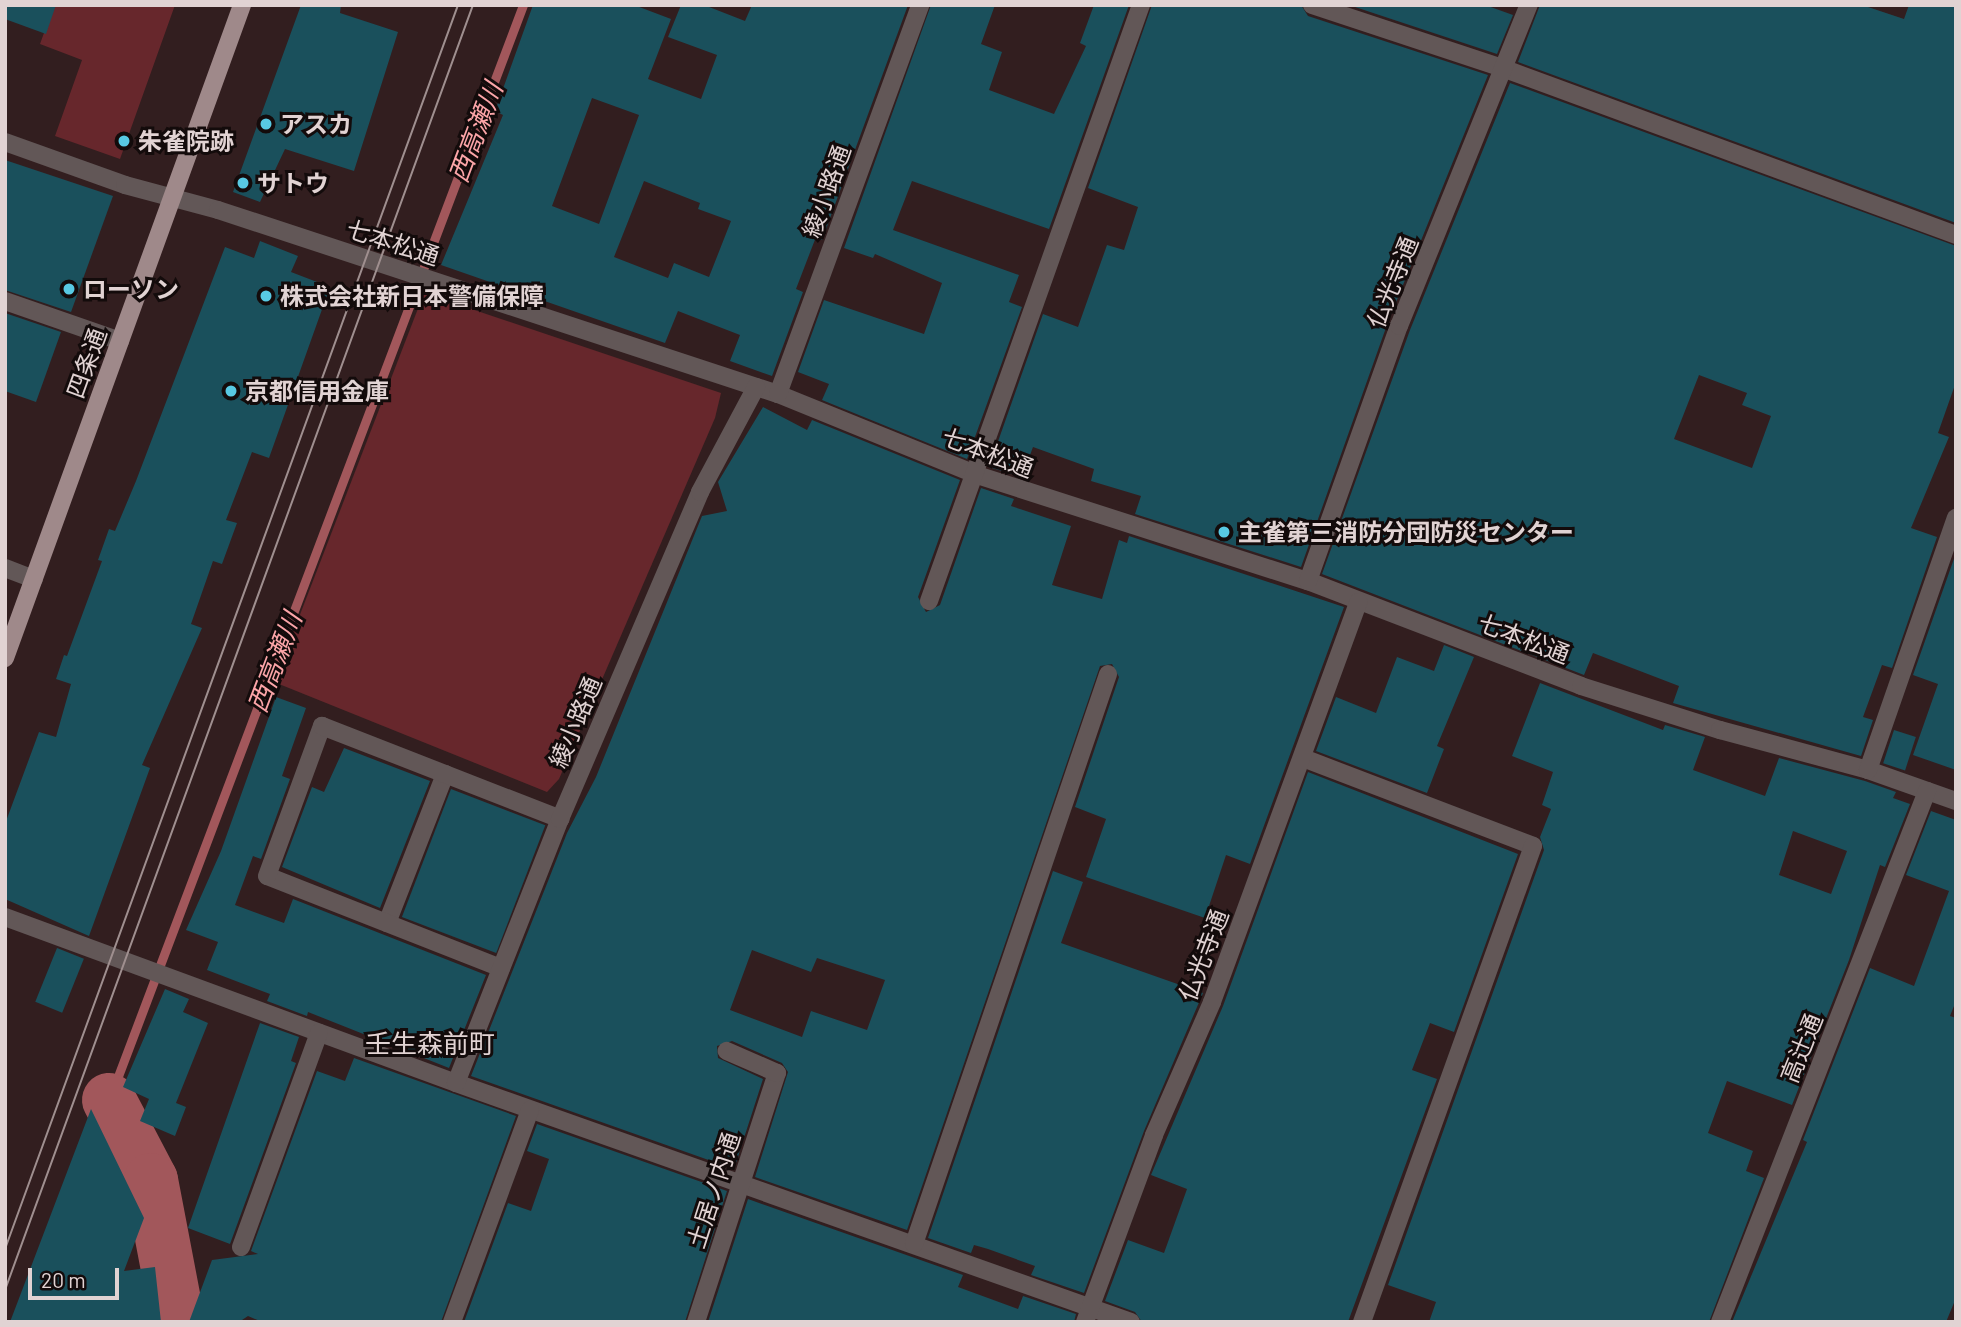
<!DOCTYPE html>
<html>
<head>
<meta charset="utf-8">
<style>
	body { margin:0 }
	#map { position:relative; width:1961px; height:1327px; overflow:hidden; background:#321e1f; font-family:Barlow,"Noto Sans JP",sans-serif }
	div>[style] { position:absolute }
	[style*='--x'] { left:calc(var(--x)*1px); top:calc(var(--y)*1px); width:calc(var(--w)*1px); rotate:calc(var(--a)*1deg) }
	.green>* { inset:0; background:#67272c }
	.stream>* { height:9px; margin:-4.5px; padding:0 4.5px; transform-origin:4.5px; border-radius:4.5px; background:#a2575b }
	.river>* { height:54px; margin:-27px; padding:0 27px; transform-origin:27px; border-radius:27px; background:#a2575b }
	.building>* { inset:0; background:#1a505c; transform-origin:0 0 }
	.minor>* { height:18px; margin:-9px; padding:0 9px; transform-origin:9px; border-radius:9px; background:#625757 }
	.major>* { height:18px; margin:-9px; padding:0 9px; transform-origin:9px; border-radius:9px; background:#9f898a }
	.tram>* { height:2px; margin:-1px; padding:0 1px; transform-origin:1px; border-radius:1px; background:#9f8f8f }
	.dots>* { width:19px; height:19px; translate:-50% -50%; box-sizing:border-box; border:4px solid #130b0b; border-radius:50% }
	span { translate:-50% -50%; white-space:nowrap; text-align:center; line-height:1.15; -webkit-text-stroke:6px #130b0b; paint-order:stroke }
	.poi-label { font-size:24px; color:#e1d3d3; font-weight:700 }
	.left { translate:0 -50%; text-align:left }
	.street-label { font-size:24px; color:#e1d3d3 }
	.water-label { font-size:26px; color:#fca5a8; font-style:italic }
	.neighbourhood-label { font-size:26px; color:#e1d3d3 }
	.frame { position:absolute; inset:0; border:7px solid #e1d3d3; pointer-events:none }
	.scale { position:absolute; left:28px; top:1268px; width:91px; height:32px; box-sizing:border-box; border:4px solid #e1d3d3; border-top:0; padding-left:9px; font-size:21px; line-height:24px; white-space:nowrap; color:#e1d3d3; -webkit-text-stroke:5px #130b0b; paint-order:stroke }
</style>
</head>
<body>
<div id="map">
	<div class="green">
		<i style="clip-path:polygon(54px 5px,175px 5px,120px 159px,55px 136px,82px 60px,40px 44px)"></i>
		<i style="clip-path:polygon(424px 293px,721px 393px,715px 418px,559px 779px,547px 792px,274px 682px)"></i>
	</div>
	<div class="stream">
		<i style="--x:109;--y:1100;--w:1171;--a:-69.29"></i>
	</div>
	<div class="river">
		<i style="--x:109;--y:1100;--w:90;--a:62.3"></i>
		<i style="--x:151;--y:1180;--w:145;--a:79.2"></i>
	</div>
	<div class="building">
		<i style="clip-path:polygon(5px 5px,56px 5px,46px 34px,5px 19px)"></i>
		<i style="clip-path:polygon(301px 5px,341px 5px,340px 13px,398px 32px,354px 171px,285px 149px,260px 202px,233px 192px)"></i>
		<i style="clip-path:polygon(evenodd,533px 5px,634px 5px,671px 19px,648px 79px,701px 99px,717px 55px,668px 37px,681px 5px,704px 5px,745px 21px,752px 5px,908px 5px,822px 240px,816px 237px,796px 289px,803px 292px,772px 376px,730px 361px,740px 335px,678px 311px,665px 343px,441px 265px,503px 115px,495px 111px,533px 5px,592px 98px,639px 115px,599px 224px,552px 206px,592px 98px,533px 5px,644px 181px,700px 203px,698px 209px,731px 221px,709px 277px,674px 263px,668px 278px,614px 257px,644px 181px)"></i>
		<i style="clip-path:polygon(931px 5px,995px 5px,981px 44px,1002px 52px,989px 90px,1054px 114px,1086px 46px,1080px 43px,1094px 5px,1129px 5px,1049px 229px,912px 181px,893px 230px,1019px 275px,1009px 302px,1022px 307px,967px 459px,822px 400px,829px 384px,798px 372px,824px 300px,924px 334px,942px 283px,875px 254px,873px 258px,844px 248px)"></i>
		<i style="clip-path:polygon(1152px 5px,1301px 5px,1308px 16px,1488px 75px,1388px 322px,1301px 567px,1135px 514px,1141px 496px,1091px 481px,1094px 469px,1033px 447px,1022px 477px,989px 467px,1043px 314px,1078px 327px,1107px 245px,1124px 250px,1138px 207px,1088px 188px)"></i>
		<i style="clip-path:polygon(1349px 5px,1485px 5px,1513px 15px,1497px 54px)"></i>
		<i style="clip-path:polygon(1540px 5px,1862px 5px,1904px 19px,1909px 5px,1956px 5px,1956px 223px,1518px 62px)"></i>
		<i style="clip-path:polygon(evenodd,1510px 83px,1956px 246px,1956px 382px,1938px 433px,1949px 437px,1911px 528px,1937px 537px,1892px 668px,1882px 665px,1863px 717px,1873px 720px,1861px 756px,1673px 703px,1679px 686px,1593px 653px,1584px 675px,1322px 574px,1410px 330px,1510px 83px,1699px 375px,1747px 393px,1742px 405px,1771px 416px,1752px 468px,1674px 439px,1699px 375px)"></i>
		<i style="clip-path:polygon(5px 160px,113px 196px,71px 312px,5px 290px)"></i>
		<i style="clip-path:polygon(260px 241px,298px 256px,291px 272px,330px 287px,269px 458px,252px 452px,226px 520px,237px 523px,222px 564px,213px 561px,191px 624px,202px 628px,142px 765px,150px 768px,89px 936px,5px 899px,5px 824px,39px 732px,56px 737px,71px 684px,56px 679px,64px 655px,67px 656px,102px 561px,98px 560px,109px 529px,115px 531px,136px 481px,225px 247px,254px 258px)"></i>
		<i style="clip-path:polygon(5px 313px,61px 332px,36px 402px,5px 391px)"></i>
		<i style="clip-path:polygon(evenodd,763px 407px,807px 430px,812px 420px,960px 480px,918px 597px,926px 612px,940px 605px,981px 488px,1014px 499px,1011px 506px,1071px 526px,1052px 585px,1102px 599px,1119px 540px,1127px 543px,1129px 536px,1344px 607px,1250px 864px,1226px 855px,1205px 918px,1086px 877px,1106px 819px,1075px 807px,1119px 677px,1112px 664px,1100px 666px,907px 1230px,755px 1177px,788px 1072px,782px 1063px,732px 1041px,717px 1046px,718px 1058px,763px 1079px,734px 1169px,471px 1076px,567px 833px,596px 777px,702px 516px,727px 511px,718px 482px,763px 407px,752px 950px,811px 972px,817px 958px,885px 980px,867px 1030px,811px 1011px,802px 1037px,730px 1010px,752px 950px)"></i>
		<i style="clip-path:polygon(1956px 553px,1956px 770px,1913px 755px,1938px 684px,1913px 675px)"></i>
		<i style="clip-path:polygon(1444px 645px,1474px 657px,1437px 746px,1444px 749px,1427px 793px,1316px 751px,1336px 697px,1376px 713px,1397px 657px,1434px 671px)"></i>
		<i style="clip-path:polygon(evenodd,1540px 683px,1663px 730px,1665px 725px,1705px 737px,1693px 770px,1765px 796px,1779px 758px,1865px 781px,1896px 792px,1893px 798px,1910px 804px,1885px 867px,1880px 865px,1849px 960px,1792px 1105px,1727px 1081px,1708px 1133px,1753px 1151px,1746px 1171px,1764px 1178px,1709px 1322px,1429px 1322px,1436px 1302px,1388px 1285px,1544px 850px,1540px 837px,1551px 809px,1542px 805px,1553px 772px,1512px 756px,1540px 683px,1793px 831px,1847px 851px,1831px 894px,1779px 875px,1793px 831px)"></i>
		<i style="clip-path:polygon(276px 697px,306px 708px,282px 776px,290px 779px,261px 859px,253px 856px,235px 905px,284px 923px,293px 899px,486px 975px,449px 1068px,308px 1012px,307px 1016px,267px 1001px,270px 994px,207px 970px,218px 942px,186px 930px,221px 851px)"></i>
		<i style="left:1894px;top:730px;width:23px;height:35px;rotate:18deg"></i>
		<i style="clip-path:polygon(344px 748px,430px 781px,380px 908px,282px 867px,312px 787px,324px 792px)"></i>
		<i style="clip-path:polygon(1308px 772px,1518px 854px,1454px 1032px,1430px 1023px,1412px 1070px,1437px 1079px,1348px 1322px,1142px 1322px,1135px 1312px,1105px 1301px,1128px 1240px,1164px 1253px,1187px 1189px,1151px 1175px,1223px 1006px)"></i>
		<i style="left:451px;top:789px;width:101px;height:137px;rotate:21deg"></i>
		<i style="clip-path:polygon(1931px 811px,1956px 820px,1956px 1001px,1950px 1016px,1956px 1018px,1956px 1298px,1946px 1322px,1732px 1322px,1807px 1142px,1803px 1140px,1870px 968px,1914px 986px,1949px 891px,1906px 875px)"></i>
		<i style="clip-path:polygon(1053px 871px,1083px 882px,1061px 943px,1203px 993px,1144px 1131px,1084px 1293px,1031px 1275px,1035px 1266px,988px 1249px,974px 1245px,971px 1253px,928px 1238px)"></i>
		<i style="left:57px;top:948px;width:29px;height:58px;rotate:22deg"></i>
		<i style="clip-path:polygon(165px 989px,189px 999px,183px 1012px,208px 1023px,176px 1103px,186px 1107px,175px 1136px,140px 1121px,149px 1099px,123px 1087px)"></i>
		<i style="clip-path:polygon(260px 1023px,299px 1037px,291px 1061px,296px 1063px,230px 1244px,188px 1228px)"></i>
		<i style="clip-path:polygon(354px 1058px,516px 1116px,441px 1322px,262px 1322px,248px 1316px,239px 1322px,189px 1322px,212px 1260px,258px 1254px,251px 1251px,317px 1071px,345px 1081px)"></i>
		<i style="clip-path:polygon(91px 1109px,144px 1218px,124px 1271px,155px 1267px,161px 1322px,10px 1322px)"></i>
		<i style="clip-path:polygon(537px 1124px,727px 1191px,685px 1322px,464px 1322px,508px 1203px,531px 1211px,549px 1159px,527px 1151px)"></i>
		<i style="clip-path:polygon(748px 1199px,963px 1275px,958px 1287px,1018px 1309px,1023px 1296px,1076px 1314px,1074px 1322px,708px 1322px)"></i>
	</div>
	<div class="minor">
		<i style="--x:1312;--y:5;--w:203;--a:18.3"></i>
		<i style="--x:1505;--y:69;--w:481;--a:20.2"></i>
		<i style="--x:5;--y:142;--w:127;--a:19.7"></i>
		<i style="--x:125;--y:185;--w:96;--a:15"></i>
		<i style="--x:218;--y:210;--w:589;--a:18.19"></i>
		<i style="--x:778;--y:394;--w:215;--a:22.1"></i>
		<i style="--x:977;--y:475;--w:348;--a:17.8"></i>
		<i style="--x:1308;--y:581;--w:292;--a:21"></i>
		<i style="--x:1581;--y:686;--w:146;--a:17.6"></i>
		<i style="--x:1720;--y:730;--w:153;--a:15.1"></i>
		<i style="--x:1868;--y:770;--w:93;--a:19.4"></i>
		<i style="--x:5;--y:301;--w:122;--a:19.2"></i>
		<i style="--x:778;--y:394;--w:414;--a:-69.9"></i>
		<i style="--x:5;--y:568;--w:31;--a:21"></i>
		<i style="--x:1308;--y:581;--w:271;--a:-70.4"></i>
		<i style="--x:1399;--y:326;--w:346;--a:-68"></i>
		<i style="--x:929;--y:601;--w:633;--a:-70.42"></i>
		<i style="--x:1303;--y:758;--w:246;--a:20.9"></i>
		<i style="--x:1533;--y:846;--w:506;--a:109.76"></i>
		<i style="--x:1868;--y:770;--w:267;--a:-70.8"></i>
		<i style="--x:5;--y:917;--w:481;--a:20.2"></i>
		<i style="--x:456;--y:1083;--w:716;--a:19.5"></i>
		<i style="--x:387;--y:923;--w:160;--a:-68.7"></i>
		<i style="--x:501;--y:968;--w:251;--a:-158.5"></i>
		<i style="--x:267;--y:876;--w:160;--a:-69.9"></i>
		<i style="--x:322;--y:726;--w:256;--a:21.3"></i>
		<i style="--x:456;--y:1083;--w:284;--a:-68.5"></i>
		<i style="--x:560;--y:819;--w:356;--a:-66.8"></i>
		<i style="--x:700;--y:492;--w:119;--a:-61.9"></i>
		<i style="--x:914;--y:1244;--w:602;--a:-71.2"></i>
		<i style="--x:241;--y:1247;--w:228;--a:-70"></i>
		<i style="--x:452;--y:1322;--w:226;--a:-69.8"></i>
		<i style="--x:696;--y:1322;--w:262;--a:-72"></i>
		<i style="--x:777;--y:1073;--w:55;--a:-156.3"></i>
		<i style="--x:1085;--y:1322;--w:199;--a:-69.7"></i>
		<i style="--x:1154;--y:1135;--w:145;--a:-66.4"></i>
		<i style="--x:1212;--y:1002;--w:426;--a:-69.9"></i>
		<i style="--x:1720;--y:1322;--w:570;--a:-68.7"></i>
	</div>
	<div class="major">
		<i style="--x:5;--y:658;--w:695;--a:-70.05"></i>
	</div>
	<div class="tram">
		<i style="--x:5;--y:1249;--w:1324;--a:-69.99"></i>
		<i style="--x:5;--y:1290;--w:1368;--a:-69.99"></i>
	</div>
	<div class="dots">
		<i style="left:266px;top:124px;background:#58c9e3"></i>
		<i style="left:124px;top:141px;background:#58c9e3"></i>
		<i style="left:243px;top:183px;background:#58c9e3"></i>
		<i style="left:69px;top:289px;background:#58c9e3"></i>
		<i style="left:266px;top:296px;background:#58c9e3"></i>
		<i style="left:231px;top:391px;background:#58c9e3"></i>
		<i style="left:1224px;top:532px;background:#58c9e3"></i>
	</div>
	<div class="poi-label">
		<span class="left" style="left:280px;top:124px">アスカ</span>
		<span class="left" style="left:138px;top:141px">朱雀院跡</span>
		<span class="left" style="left:257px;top:183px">サトウ</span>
		<span class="left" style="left:83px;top:289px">ローソン</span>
		<span class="left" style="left:280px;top:296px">株式会社新日本警備保障</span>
		<span class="left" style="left:245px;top:391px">京都信用金庫</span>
		<span class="left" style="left:1238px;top:532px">主雀第三消防分団防災センター</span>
	</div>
	<div class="street-label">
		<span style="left:826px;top:191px;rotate:-70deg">綾小路通</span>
		<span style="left:393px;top:242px;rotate:18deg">七本松通</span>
		<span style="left:1392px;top:282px;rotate:-68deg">仏光寺通</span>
		<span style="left:86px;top:363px;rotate:-70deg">四条通</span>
		<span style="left:988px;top:452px;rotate:21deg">七本松通</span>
		<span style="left:1524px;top:638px;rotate:21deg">七本松通</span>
		<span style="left:575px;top:722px;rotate:-67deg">綾小路通</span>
		<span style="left:1203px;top:955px;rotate:-69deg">仏光寺通</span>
		<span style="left:1801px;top:1048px;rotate:-68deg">高辻通</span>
		<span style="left:713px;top:1190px;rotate:-72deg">土居ノ内通</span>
	</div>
	<div class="water-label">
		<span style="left:475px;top:132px;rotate:-69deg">西高瀬川</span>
		<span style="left:274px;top:662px;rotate:-69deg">西高瀬川</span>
	</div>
	<div class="neighbourhood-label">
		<span style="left:430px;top:1043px">壬生森前町</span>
	</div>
	<div class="frame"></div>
	<div class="scale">20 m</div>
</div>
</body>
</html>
